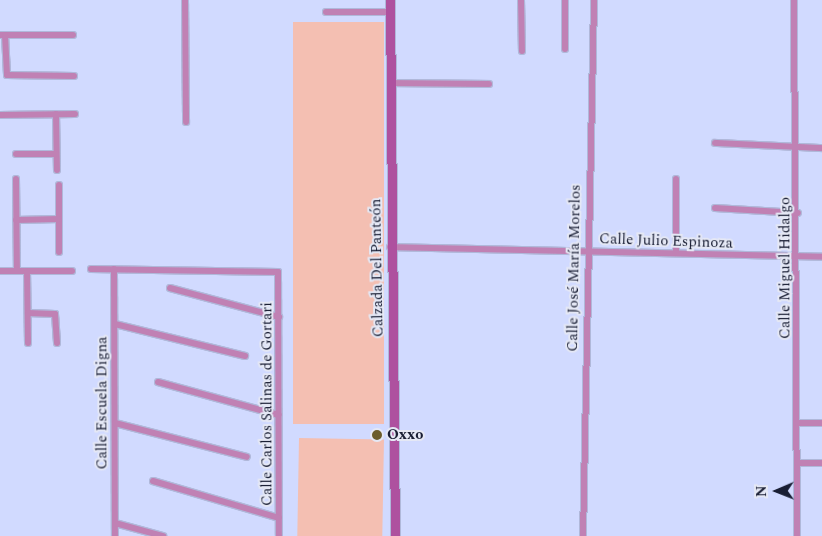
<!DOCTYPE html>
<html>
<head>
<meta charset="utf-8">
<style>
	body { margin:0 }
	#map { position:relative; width:822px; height:536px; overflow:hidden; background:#d1daff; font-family:Spectral,serif }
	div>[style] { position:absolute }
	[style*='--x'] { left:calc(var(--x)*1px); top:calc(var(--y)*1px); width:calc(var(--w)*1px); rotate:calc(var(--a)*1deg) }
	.green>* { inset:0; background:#f4bfb2; transform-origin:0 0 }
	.roads { filter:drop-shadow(1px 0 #b0b8da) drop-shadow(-1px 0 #b0b8da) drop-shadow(0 1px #b0b8da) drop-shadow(0 -1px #b0b8da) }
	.minor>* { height:6px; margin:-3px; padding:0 3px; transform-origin:3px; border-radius:3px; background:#c081b4 }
	.secondary>* { height:9px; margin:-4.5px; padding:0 4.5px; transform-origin:4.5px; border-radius:4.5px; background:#ae519f }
	.dots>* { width:14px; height:14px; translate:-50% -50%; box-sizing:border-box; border:2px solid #e5e8f5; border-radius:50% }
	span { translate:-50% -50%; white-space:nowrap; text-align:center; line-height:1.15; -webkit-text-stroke:4px #e5e8f5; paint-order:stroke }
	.street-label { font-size:15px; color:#191e34 }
	.poi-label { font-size:15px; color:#191e34; font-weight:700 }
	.left { translate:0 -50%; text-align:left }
	.north { position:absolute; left:752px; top:466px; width:50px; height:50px; -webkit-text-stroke:4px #e5e8f5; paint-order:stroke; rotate:269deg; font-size:14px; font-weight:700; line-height:20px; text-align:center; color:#191e34 }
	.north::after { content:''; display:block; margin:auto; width:18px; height:22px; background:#191e34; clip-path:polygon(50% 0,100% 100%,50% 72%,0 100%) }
</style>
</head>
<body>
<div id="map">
	<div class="green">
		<i style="left:293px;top:22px;width:91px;height:402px"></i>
		<i style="left:299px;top:438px;width:85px;height:98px;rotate:1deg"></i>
	</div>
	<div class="roads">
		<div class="minor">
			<i style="--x:185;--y:0;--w:122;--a:89.5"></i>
			<i style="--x:521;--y:0;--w:51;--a:88.9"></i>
			<i style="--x:794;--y:0;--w:536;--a:89.68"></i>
			<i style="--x:326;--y:12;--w:64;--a:0"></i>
			<i style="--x:0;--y:35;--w:73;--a:0"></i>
			<i style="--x:5;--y:35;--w:40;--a:87.1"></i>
			<i style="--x:7;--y:75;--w:67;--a:0.9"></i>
			<i style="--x:565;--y:49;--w:49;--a:-90"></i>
			<i style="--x:390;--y:83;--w:99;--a:0.6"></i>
			<i style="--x:56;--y:114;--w:56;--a:89"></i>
			<i style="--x:0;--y:115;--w:75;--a:-0.8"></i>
			<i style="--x:715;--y:143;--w:107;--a:2.7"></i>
			<i style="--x:16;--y:154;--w:40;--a:0"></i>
			<i style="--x:16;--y:179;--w:92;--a:89.4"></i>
			<i style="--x:676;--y:179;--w:74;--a:90"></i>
			<i style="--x:59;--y:185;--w:67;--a:90"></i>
			<i style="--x:715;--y:208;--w:83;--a:3.4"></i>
			<i style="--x:16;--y:220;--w:43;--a:-1.3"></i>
			<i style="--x:390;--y:247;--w:432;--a:1.3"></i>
			<i style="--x:91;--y:269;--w:187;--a:0.9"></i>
			<i style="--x:278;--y:272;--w:264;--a:89.8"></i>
			<i style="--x:114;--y:269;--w:267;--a:89.8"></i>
			<i style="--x:0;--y:271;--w:72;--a:0"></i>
			<i style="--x:27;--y:271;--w:72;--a:89.2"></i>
			<i style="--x:170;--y:288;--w:113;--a:14.9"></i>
			<i style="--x:28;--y:313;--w:27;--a:2"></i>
			<i style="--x:55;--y:314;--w:29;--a:86"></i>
			<i style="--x:115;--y:324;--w:134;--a:13.8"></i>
			<i style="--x:158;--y:382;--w:125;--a:15.3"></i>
			<i style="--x:115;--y:423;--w:136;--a:14.4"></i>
			<i style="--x:798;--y:423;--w:24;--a:0"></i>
			<i style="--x:798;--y:463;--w:24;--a:0"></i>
			<i style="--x:153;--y:481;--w:131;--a:16.4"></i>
			<i style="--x:115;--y:523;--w:50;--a:15.2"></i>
			<i style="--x:583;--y:536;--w:536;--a:-88.82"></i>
		</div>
		<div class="secondary">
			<i style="--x:390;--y:0;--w:536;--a:89.47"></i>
		</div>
	</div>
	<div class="dots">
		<i style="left:377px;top:435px;background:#6b5c2a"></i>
	</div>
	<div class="street-label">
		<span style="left:666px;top:241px;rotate:2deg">Calle Julio Espinoza</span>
		<span style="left:377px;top:268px;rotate:-91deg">Calzada Del Panteón</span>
		<span style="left:574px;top:268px;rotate:-89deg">Calle José María Morelos</span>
		<span style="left:785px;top:268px;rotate:-90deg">Calle Miguel Hidalgo</span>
		<span style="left:102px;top:403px;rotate:-90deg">Calle Escuela Digna</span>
		<span style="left:267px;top:404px;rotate:-90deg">Calle Carlos Salinas de Gortari</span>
	</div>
	<div class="poi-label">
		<span class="left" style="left:387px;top:435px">Oxxo</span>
	</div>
	<div class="north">N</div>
</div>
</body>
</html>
